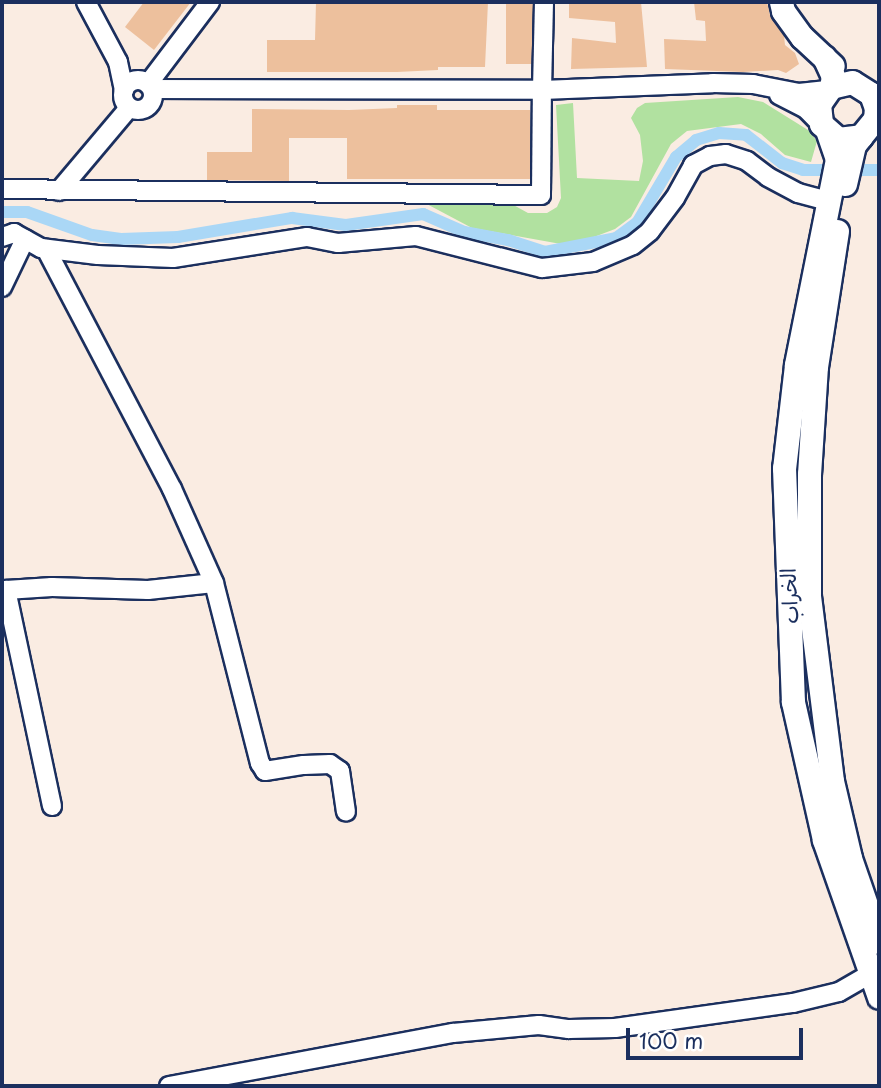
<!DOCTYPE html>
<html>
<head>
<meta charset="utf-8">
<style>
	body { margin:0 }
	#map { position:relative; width:881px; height:1088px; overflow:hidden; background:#faece2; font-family:"Playpen Sans","Playpen Sans Arabic",sans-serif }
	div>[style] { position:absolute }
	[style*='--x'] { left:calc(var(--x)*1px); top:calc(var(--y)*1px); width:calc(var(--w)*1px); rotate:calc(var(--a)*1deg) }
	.green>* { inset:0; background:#b1e1a0 }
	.canal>* { height:12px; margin:-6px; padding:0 6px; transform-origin:6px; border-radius:6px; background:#aad7f6 }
	.building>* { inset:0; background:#edc09d; transform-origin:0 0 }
	.roads { filter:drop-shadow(2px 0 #1b2f5e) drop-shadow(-2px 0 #1b2f5e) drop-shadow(0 2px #1b2f5e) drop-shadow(0 -2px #1b2f5e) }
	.minor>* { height:18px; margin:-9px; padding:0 9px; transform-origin:9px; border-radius:9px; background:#fff }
	.minor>.ring { margin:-9px; padding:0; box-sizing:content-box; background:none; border:18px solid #fff; border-radius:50% }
	.major>* { height:23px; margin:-11.5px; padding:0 11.5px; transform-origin:11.5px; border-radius:11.5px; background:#fff }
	span { translate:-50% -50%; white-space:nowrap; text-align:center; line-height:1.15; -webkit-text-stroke:5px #fff; paint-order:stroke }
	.street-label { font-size:21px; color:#1b2f5e }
	.frame { position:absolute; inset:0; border:4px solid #1b2f5e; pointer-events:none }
	.scale { position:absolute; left:626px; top:1028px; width:177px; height:32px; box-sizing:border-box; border:4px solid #1b2f5e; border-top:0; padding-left:9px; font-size:21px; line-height:24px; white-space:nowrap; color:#1b2f5e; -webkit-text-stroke:5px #fff; paint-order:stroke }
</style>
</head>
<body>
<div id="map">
	<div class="green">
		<i style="clip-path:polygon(738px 97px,763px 102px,808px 130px,817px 141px,811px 162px,785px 155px,761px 134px,741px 124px,687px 131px,671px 144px,631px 217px,615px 229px,586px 240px,561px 244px,472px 228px,423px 202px,501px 198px,528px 213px,547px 213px,557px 207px,561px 198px,556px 105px,573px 103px,577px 178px,639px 181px,643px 161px,640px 135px,631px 118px,637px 108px,645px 103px)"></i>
	</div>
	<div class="canal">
		<i style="--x:2;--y:212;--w:25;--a:0"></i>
		<i style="--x:27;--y:212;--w:69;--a:19.5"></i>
		<i style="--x:92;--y:235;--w:29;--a:8"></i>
		<i style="--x:121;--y:239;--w:57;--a:-2"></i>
		<i style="--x:178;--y:237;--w:116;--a:-9.5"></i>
		<i style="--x:292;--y:218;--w:54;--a:7.4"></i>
		<i style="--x:346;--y:225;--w:78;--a:-8.1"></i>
		<i style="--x:423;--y:214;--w:45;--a:23.7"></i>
		<i style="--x:464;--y:232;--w:45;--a:10.3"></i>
		<i style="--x:508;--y:240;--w:39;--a:18"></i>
		<i style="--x:545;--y:252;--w:72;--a:-11.2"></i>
		<i style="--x:616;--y:238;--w:26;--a:-36"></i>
		<i style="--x:637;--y:223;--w:77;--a:-59.4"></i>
		<i style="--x:676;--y:157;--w:26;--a:-40"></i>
		<i style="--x:696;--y:140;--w:24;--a:-17"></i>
		<i style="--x:719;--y:133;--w:27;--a:4"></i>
		<i style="--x:746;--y:135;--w:46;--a:37.9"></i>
		<i style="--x:782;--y:163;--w:22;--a:18"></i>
		<i style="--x:803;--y:170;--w:76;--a:0"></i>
	</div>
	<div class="building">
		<i style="clip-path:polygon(144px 2px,191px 2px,154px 50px,125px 27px)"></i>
		<i style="clip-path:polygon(316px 2px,488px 2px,485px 67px,438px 67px,438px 70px,397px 72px,267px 72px,267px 40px,315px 40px)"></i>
		<i style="left:506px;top:2px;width:27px;height:62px"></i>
		<i style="clip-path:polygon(569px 2px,641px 2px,647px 67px,571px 69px,572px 38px,616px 43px,615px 22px,569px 18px)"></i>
		<i style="clip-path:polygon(694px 2px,767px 2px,770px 15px,784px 36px,785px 45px,795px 53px,799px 64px,786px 73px,778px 70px,743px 72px,665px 69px,664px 39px,706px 41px,705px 21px,696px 20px)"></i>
		<i style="clip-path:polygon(397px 105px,437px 105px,437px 110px,530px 110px,530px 179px,347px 179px,347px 138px,289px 138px,289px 181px,207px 180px,207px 152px,252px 152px,252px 109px,349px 110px,397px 108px)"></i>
	</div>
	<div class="roads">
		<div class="minor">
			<i style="--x:86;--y:2;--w:68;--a:61.9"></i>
			<i style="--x:118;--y:62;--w:29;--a:78"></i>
			<i class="ring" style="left:123px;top:80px;width:12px;height:12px"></i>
			<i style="--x:148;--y:84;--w:103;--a:-52.9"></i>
			<i style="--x:152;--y:89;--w:390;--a:0.1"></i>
			<i style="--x:542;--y:90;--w:88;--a:-88.7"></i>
			<i style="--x:779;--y:95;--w:29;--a:27"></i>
			<i style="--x:805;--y:108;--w:23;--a:45"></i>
			<i style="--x:2;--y:189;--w:539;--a:0.64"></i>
			<i style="--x:541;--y:195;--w:105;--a:-89.5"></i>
			<i style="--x:542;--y:90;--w:171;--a:-2.3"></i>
			<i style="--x:713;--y:83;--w:40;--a:1.4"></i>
			<i style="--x:753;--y:84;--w:47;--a:11.1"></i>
			<i style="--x:799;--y:93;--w:28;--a:-6"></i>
			<i style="--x:59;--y:191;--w:109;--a:-49.9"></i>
			<i style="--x:2;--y:237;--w:13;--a:-18"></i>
			<i style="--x:14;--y:233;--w:31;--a:29"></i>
			<i style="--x:41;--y:248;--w:57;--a:7"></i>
			<i style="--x:98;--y:255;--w:75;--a:2.3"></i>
			<i style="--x:173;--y:258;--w:136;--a:-8.9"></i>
			<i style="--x:307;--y:237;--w:32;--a:11"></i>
			<i style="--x:338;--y:243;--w:78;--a:-5.1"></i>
			<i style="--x:416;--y:236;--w:130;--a:14.3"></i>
			<i style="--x:542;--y:268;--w:51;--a:-6.7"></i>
			<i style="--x:593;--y:262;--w:43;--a:-23"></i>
			<i style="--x:633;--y:245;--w:22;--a:-39"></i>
			<i style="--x:650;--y:231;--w:41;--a:-52.9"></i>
			<i style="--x:675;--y:198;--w:38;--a:-61"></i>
			<i style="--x:693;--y:165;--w:19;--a:-28"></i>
			<i style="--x:710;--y:156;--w:16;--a:-7"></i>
			<i style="--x:726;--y:154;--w:22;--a:18"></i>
			<i style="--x:747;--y:161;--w:26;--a:37"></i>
			<i style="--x:768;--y:177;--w:34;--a:28"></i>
			<i style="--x:798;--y:193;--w:31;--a:15"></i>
			<i style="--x:46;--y:249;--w:271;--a:62.3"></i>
			<i style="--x:172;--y:489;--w:103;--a:65.9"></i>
			<i style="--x:214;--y:583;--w:186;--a:75.7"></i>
			<i style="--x:260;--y:763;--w:9;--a:58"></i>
			<i style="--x:265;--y:771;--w:39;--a:-9"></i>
			<i style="--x:304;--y:765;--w:26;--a:-2"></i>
			<i style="--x:330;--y:764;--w:12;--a:35"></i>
			<i style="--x:340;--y:771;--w:41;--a:81.7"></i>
			<i style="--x:2;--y:287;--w:53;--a:-64.4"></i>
			<i style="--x:52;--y:806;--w:221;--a:-102"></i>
			<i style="--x:6;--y:590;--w:46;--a:-3.7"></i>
			<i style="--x:52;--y:587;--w:96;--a:1.8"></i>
			<i style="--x:148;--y:590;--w:66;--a:-6.1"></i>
			<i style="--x:169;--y:1086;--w:289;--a:-10.6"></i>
			<i style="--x:453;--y:1033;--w:86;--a:-5.3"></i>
			<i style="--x:539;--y:1025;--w:30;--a:8"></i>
			<i style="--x:569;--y:1029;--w:46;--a:-1.2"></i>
			<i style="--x:615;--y:1028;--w:180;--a:-8"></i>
			<i style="--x:793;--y:1003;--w:47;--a:-13.4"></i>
			<i style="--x:839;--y:992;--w:36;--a:-30"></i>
		</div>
		<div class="major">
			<i style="--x:781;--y:2;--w:9;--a:77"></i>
			<i style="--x:783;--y:11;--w:32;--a:54"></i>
			<i style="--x:802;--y:37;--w:42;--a:43.1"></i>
			<i style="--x:824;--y:57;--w:21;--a:65"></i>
			<i style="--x:833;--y:76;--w:11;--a:100"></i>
			<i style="--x:831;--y:87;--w:21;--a:125"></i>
			<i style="--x:819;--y:104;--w:20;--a:84"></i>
			<i style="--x:821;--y:124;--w:23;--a:41"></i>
			<i style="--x:838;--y:139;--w:23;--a:-7"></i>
			<i style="--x:861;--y:136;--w:22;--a:-51"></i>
			<i style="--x:875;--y:119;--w:11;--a:-85"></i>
			<i style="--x:876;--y:108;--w:15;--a:-110"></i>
			<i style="--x:871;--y:94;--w:22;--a:-148"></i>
			<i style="--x:852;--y:82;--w:22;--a:167"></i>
			<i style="--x:828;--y:133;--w:28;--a:71"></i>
			<i style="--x:837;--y:159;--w:210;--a:101.3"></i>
			<i style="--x:796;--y:365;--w:104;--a:96.6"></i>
			<i style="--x:784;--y:468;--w:234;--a:87.8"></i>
			<i style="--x:793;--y:702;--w:141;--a:77.3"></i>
			<i style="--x:824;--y:840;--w:166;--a:70.7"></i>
			<i style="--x:845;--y:184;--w:40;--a:-77"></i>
			<i style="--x:854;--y:145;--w:11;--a:-52"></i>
			<i style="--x:837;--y:231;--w:137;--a:98.8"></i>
			<i style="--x:816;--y:366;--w:108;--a:93.7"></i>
			<i style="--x:809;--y:474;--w:122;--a:90"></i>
			<i style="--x:809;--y:596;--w:186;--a:82.9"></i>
			<i style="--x:832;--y:781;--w:79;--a:76.8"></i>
			<i style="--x:850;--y:858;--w:89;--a:71"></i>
		</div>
	</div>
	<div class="street-label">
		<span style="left:788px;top:596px;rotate:-93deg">الخراب</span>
	</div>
	<div class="frame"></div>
	<div class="scale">100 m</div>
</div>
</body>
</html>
